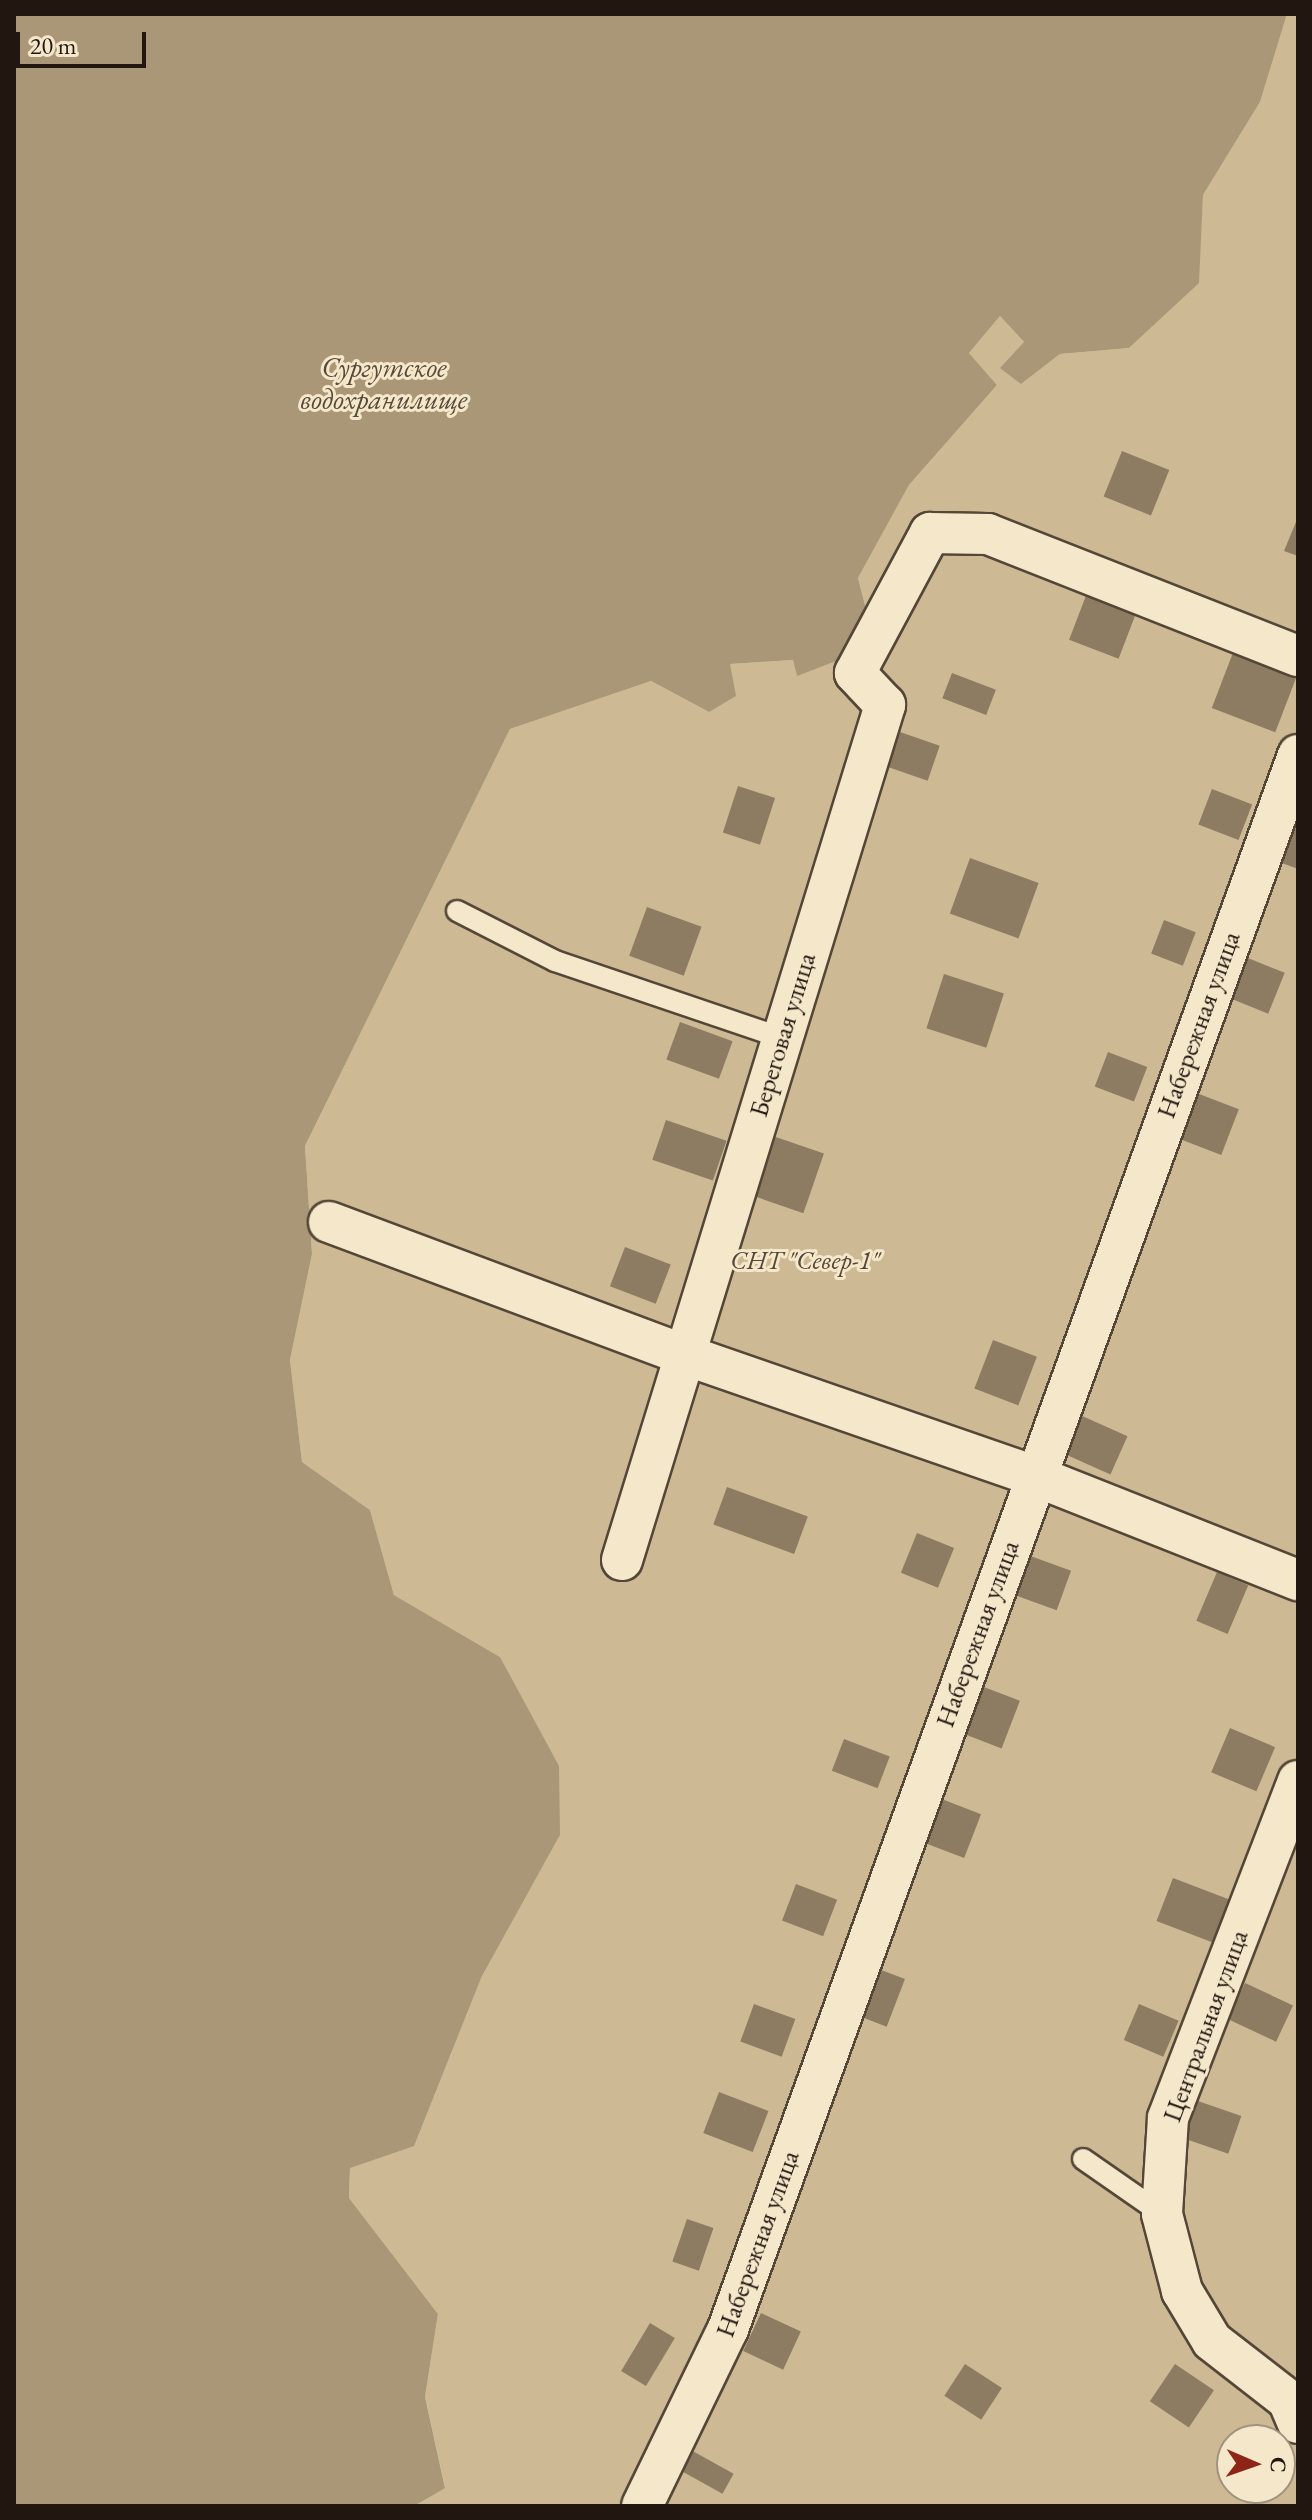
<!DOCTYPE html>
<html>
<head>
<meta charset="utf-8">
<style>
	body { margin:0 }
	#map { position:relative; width:1312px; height:2520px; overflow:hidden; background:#f0daae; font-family:"EB Garamond",serif }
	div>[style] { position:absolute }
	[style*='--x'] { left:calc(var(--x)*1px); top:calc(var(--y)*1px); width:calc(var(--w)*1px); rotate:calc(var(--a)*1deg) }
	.green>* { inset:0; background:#cdb993 }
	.water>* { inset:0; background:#aa9778 }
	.building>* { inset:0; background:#8d7c62; transform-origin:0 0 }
	.roads { filter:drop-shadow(2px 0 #554738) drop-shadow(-2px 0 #554738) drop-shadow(0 2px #554738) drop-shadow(0 -2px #554738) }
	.service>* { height:20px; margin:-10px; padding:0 10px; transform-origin:10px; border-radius:10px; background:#f5e7ca }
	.minor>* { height:40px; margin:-20px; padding:0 20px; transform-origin:20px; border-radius:20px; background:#f5e7ca }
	span { translate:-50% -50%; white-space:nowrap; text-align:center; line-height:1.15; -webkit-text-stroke:6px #f5e7ca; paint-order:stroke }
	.street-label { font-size:26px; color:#211610 }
	.park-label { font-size:26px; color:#554737; font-style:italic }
	.water-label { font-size:28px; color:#584a3a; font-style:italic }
	.frame { position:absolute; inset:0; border:16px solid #211610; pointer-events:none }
	.north { position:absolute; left:1216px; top:2424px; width:80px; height:80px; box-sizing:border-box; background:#f5e7ca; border:2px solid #a09380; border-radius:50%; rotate:92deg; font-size:22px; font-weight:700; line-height:32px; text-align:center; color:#211610 }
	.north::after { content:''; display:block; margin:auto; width:28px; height:36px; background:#8f2418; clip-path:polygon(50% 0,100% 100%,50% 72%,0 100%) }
	.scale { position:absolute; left:16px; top:32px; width:130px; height:36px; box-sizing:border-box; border:4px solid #211610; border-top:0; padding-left:10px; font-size:24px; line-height:28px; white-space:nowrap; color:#211610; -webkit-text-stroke:6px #f5e7ca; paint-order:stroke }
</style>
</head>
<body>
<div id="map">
	<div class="green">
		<i style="clip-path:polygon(evenodd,1287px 14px,1298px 14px,1298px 2506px,414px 2506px,445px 2487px,425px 2397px,438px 2314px,349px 2198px,350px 2168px,481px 1978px,560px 1835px,500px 1657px,394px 1595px,370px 1510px,302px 1462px,290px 1360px,312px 1254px,305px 1146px,510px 729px,651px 681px,709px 712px,729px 664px,793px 660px,797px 675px,869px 621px,858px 578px,909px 485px,997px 385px,969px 353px,1000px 316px,1024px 342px,1021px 384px,1060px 354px,1129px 348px,1198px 283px,1203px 195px,1260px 102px,1287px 14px,1232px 2440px,1280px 2440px,1280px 2488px,1232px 2488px,1232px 2440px)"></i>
	</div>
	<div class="water">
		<i style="clip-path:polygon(14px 14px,1287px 14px,1260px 102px,1203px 195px,1199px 283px,1129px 348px,1060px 354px,1021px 384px,1000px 368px,1024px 342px,1000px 316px,969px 353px,997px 385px,909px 485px,858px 578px,869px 621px,841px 659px,797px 676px,793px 660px,730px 664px,736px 696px,709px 712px,651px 681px,510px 729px,305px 1146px,312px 1254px,290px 1360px,302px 1462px,370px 1510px,394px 1595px,500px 1657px,559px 1766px,560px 1835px,481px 1978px,414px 2146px,350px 2168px,349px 2198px,438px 2314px,425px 2397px,445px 2488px,414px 2506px,14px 2506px)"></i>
	</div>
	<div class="building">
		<i style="left:1122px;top:451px;width:51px;height:49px;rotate:22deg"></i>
		<i style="clip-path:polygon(1298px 517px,1298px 556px,1284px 551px)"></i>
		<i style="left:1087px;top:593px;width:53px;height:50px;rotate:21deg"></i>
		<i style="left:1234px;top:650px;width:68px;height:62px;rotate:21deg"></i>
		<i style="left:952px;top:673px;width:47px;height:27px;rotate:21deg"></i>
		<i style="left:900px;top:732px;width:42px;height:37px;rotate:19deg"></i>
		<i style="left:738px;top:786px;width:39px;height:49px;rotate:18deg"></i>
		<i style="left:1212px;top:789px;width:43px;height:38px;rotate:21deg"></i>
		<i style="clip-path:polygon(1294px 828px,1298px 829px,1298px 869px,1282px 863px)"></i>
		<i style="left:970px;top:858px;width:73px;height:59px;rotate:20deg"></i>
		<i style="left:647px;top:907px;width:58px;height:52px;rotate:20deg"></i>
		<i style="left:1164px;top:920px;width:34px;height:36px;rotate:21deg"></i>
		<i style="left:1243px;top:956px;width:45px;height:44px;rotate:22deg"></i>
		<i style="left:944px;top:974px;width:63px;height:57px;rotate:18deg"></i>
		<i style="left:680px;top:1022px;width:56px;height:40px;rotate:20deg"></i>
		<i style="left:1108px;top:1052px;width:42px;height:37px;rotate:21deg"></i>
		<i style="left:1194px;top:1092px;width:48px;height:49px;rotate:21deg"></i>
		<i style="left:666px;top:1120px;width:64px;height:42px;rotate:19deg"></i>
		<i style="left:770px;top:1135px;width:57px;height:63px;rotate:19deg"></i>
		<i style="left:625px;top:1247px;width:49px;height:42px;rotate:21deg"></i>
		<i style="left:993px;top:1340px;width:47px;height:52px;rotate:21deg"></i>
		<i style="left:1080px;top:1415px;width:52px;height:42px;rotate:24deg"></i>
		<i style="left:727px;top:1487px;width:86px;height:40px;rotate:20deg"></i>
		<i style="left:917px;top:1533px;width:40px;height:43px;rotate:22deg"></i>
		<i style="left:1025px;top:1554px;width:49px;height:42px;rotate:20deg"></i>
		<i style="left:1217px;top:1572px;width:34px;height:53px;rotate:23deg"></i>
		<i style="left:976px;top:1684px;width:47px;height:51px;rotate:21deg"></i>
		<i style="left:1230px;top:1728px;width:49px;height:48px;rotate:23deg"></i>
		<i style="left:844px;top:1739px;width:49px;height:34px;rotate:21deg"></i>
		<i style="left:939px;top:1798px;width:45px;height:47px;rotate:21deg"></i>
		<i style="left:1173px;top:1878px;width:61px;height:46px;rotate:21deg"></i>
		<i style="left:796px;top:1884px;width:44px;height:39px;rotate:21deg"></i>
		<i style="left:876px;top:1968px;width:31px;height:51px;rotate:21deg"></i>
		<i style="left:1245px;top:1983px;width:53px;height:40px;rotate:25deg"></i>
		<i style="left:754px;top:2004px;width:44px;height:40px;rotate:20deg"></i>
		<i style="left:1139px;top:2004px;width:43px;height:39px;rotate:23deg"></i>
		<i style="left:719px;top:2092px;width:53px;height:44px;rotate:21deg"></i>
		<i style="left:1195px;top:2100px;width:49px;height:40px;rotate:19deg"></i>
		<i style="left:687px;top:2219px;width:28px;height:45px;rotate:19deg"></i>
		<i style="left:761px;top:2313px;width:44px;height:42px;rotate:25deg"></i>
		<i style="left:650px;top:2323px;width:29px;height:56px;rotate:31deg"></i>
		<i style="left:965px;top:2364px;width:44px;height:38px;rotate:33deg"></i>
		<i style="left:1175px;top:2364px;width:47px;height:45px;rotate:34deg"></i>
		<i style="left:689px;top:2449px;width:51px;height:23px;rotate:29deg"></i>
	</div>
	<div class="roads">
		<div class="service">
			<i style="--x:457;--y:911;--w:110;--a:27"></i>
			<i style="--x:555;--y:961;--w:240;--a:18.7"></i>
			<i style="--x:1083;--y:2159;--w:96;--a:34.8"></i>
		</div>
		<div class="minor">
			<i style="--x:329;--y:1222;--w:383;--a:20.5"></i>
			<i style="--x:688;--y:1356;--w:367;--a:19.1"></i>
			<i style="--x:1035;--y:1476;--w:283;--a:21.6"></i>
			<i style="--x:622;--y:1560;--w:895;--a:-72.9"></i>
			<i style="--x:885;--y:705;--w:44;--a:-133.2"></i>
			<i style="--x:855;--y:673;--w:159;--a:-61.8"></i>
			<i style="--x:930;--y:533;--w:58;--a:1"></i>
			<i style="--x:988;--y:534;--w:333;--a:21.5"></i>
			<i style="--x:1298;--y:1781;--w:361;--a:111.1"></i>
			<i style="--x:1168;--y:2118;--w:96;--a:93.6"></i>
			<i style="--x:1162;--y:2214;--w:80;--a:75.4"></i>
			<i style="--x:1182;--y:2291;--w:58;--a:59"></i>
			<i style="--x:1212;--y:2341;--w:96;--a:37.8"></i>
			<i style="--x:1288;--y:2400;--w:25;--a:67"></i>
			<i style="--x:642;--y:2506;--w:197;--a:-64.1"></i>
			<i style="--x:728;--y:2329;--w:1674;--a:-70.09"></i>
		</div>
	</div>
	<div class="street-label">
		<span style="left:1199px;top:1025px;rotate:-70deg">Набережная улица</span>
		<span style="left:783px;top:1035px;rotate:-73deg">Береговая улица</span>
		<span style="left:978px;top:1634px;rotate:-70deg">Набережная улица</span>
		<span style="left:1206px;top:2026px;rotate:-70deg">Центральная улица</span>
		<span style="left:758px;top:2244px;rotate:-70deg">Набережная улица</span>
	</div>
	<div class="park-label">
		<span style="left:805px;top:1261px">СНТ "Север-1"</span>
	</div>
	<div class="water-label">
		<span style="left:384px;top:383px">Сургутское<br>водохранилище</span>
	</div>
	<div class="frame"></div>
	<div class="north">С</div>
	<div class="scale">20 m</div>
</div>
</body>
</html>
